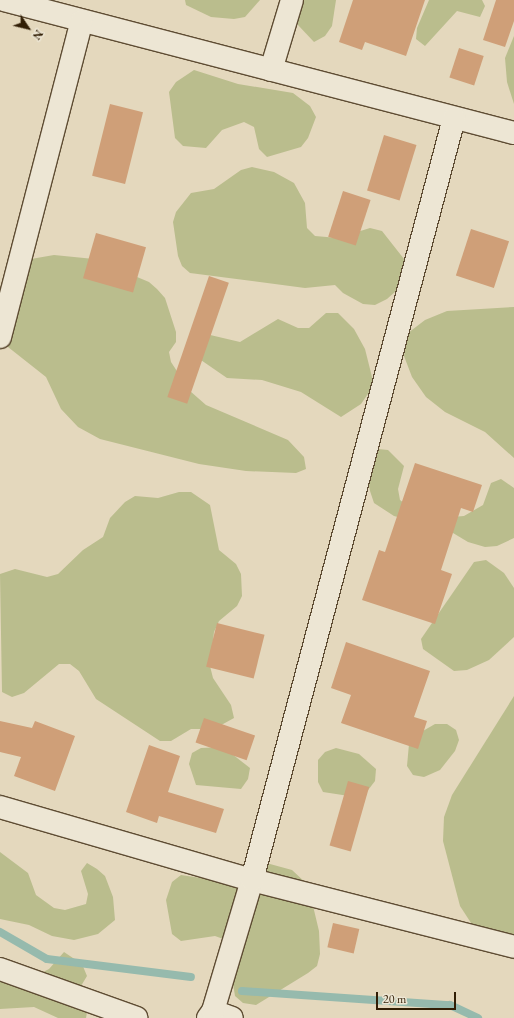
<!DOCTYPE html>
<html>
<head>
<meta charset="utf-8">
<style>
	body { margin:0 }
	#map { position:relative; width:514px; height:1018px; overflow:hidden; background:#e4d8bd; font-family:"EB Garamond",serif }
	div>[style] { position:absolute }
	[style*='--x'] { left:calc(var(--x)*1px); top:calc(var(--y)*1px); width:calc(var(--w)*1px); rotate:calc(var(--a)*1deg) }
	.green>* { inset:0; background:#babd8d }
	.stream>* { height:8px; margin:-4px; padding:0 4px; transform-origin:4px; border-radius:4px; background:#96baad }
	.building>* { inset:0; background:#cf9f78; transform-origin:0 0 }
	.roads { filter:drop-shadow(1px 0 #5e4c33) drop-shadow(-1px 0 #5e4c33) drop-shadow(0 1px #5e4c33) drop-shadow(0 -1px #5e4c33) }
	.minor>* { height:22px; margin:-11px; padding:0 11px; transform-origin:11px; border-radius:11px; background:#ede6d4 }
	span { translate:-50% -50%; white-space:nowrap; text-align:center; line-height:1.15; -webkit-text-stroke:4px #ede6d4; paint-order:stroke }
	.north { position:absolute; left:8px; top:8px; width:40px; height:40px; -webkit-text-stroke:3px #ede6d4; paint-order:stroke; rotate:125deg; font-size:11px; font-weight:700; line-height:16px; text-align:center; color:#311e05 }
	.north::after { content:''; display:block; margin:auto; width:14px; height:18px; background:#311e05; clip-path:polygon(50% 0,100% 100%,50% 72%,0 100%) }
	.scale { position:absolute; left:376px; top:992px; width:80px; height:18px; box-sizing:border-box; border:2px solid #311e05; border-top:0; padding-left:5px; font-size:12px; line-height:14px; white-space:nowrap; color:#311e05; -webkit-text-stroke:3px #ede6d4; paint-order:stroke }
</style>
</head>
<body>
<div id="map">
	<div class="green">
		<i style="clip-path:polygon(185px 0,260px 0,245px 17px,234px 19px,211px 17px,186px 5px)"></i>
		<i style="clip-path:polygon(297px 0,336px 0,332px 26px,325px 36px,314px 42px,298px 25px)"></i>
		<i style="clip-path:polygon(429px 0,482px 0,485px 6px,480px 17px,457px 11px,425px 46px,416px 39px,417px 28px)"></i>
		<i style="clip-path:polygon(514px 36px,514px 104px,507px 82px,505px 58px)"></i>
		<i style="clip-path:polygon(194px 70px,238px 84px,293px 93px,310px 106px,316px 117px,308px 138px,301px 147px,267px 157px,259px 149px,254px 127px,244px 122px,222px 130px,206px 148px,183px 146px,175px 138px,169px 92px,176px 82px)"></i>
		<i style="clip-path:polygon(252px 167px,274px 172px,294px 183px,305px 203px,307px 228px,315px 236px,338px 238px,370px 228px,382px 231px,404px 259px,405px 283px,387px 299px,375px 305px,363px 304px,343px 293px,335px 285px,305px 288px,190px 273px,182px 266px,178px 256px,173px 222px,176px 212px,191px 193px,214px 189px,241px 170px)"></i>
		<i style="clip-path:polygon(54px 255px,94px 259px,149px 282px,157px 289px,165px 298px,176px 332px,176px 342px,169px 352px,171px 362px,190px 391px,206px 405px,288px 440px,304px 457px,306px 469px,296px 473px,246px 471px,199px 464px,100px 439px,78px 427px,61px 409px,46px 377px,8px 347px,4px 336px,31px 259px)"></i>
		<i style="clip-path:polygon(514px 307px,514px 458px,485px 432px,445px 412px,426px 397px,412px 377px,404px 356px,408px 333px,425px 320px,447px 311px)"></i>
		<i style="clip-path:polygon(326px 313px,338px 313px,354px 329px,365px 349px,374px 385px,361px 404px,341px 417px,301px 392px,262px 380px,227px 378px,198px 358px,206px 334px,240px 342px,278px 319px,298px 328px,309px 328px)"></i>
		<i style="clip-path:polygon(378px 449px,388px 450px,404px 466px,398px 489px,400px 500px,409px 507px,452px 517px,464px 516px,483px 505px,491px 483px,501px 479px,514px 488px,514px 538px,497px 546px,485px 547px,468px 542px,448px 530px,394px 516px,374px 503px,370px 491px,366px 469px)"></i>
		<i style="clip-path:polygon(179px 492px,191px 492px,210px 505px,219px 550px,236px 564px,241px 574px,242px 596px,237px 606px,219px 621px,214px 632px,210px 666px,213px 678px,231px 705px,234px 718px,214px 729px,191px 729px,171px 741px,160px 741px,96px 699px,79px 671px,70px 664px,59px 664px,24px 693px,12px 697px,2px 692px,0 574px,15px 569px,47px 577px,58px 574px,83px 550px,103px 537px,110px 518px,125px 502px,135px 496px,158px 498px)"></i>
		<i style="clip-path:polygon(486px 560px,504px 573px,514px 588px,514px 637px,489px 660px,467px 670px,454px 671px,423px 649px,421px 639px,474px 562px)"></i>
		<i style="clip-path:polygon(514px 696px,514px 934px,494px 933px,473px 926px,460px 906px,443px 841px,444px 817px,452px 795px)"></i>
		<i style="clip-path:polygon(435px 724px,447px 724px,456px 730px,459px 740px,455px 751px,440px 770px,424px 777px,413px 775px,407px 766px,409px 744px,416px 735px)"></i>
		<i style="clip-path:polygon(223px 747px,250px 768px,248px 779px,241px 789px,196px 785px,189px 764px,192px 753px,201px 748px)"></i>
		<i style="clip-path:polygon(336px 748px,359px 754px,376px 769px,375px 781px,362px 798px,323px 792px,318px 782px,318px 760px,325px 752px)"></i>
		<i style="clip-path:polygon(0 852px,28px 873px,36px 895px,54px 908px,65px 910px,86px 904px,88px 894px,81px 871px,87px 863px,97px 869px,105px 876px,113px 897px,115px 920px,98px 934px,74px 940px,52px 936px,29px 925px,0 919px)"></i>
		<i style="clip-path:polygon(270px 864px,292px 870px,308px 885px,319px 931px,320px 954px,317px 966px,308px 973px,256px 1005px,243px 1003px,235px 996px,226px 940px,215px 936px,181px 941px,172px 934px,166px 900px,172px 882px,181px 875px,227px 882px)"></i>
		<i style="clip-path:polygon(64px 952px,82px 964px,87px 976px,81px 986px,82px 996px,88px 1007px,86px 1018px,58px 1018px,34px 1007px,0 1009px,0 964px,39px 974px,49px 969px)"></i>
	</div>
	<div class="stream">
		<i style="--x:0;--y:932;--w:54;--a:29.9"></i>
		<i style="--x:47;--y:959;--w:145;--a:7.1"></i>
		<i style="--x:242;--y:991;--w:208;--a:3.9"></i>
		<i style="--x:450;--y:1005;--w:31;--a:25"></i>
	</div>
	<div class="building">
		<i style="clip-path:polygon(353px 0,425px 0,406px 56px,365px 42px,362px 50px,339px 42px)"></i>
		<i style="clip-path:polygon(496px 0,514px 0,514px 21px,505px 47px,483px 40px)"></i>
		<i style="left:459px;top:48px;width:26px;height:31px;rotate:18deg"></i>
		<i style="left:110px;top:104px;width:34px;height:74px;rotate:14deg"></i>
		<i style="left:384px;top:135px;width:34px;height:58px;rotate:17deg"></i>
		<i style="left:343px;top:191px;width:29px;height:48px;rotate:18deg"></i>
		<i style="left:471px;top:229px;width:40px;height:49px;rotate:18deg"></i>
		<i style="left:96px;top:233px;width:52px;height:47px;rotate:16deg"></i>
		<i style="left:209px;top:276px;width:21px;height:128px;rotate:19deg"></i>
		<i style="clip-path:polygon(415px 463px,482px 485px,473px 512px,461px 508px,441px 570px,452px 574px,435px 624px,362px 600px,379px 550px,385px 552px)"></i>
		<i style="left:217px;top:623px;width:49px;height:45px;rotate:14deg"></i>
		<i style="clip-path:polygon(346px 642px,430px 671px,414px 717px,427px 721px,418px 749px,341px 723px,351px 695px,331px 688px)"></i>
		<i style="left:204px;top:718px;width:54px;height:26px;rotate:19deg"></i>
		<i style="clip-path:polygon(0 721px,32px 728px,35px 721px,75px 736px,55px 791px,14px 776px,21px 757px,0 752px)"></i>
		<i style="clip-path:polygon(149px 745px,180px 756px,168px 792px,224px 809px,216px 833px,159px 816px,157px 823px,126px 812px)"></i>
		<i style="left:348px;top:781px;width:22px;height:67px;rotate:16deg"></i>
		<i style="left:333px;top:923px;width:27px;height:25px;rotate:13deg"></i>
	</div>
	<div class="roads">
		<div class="minor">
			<i style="--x:4;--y:0;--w:527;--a:14.62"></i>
			<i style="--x:271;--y:70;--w:73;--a:-73.3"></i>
			<i style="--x:0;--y:337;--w:326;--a:-75.5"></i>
			<i style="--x:0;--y:807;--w:262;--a:16.2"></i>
			<i style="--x:252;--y:880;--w:270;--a:14.3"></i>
			<i style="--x:0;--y:969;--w:145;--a:19.7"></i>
			<i style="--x:213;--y:1011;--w:20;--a:20"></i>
			<i style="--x:208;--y:1018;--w:9;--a:-54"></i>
			<i style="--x:213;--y:1011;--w:137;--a:-73.4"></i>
			<i style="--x:252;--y:880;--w:788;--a:-75.15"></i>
		</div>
	</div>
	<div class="north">N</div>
	<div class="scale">20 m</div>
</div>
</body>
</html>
